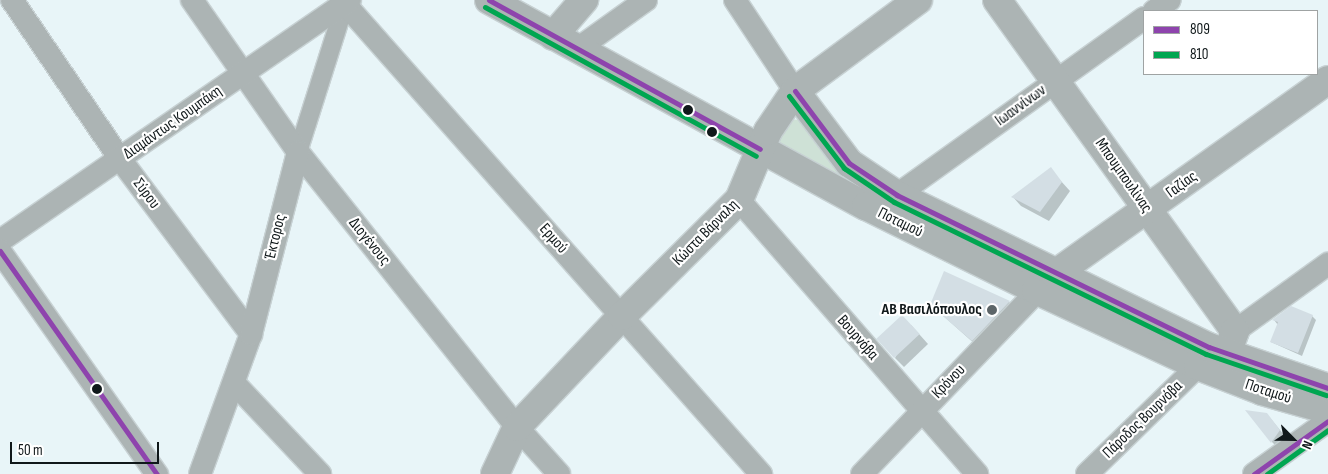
<!DOCTYPE html>
<html>
<head>
<meta charset="utf-8">
<style>
	body { margin:0 }
	#map { position:relative; width:1328px; height:474px; overflow:hidden; background:#e8f5f8; font-family:"Sofia Sans Condensed",sans-serif }
	div>[style] { position:absolute }
	[style*='--x'] { left:calc(var(--x)*1px); top:calc(var(--y)*1px); width:calc(var(--w)*1px); rotate:calc(var(--a)*1deg) }
	.green>* { inset:0; background:#cee1d6 }
	.shadow>* { inset:0; background:#0003 }
	.building>* { inset:0; background:#d3dee4; transform-origin:0 0 }
	.roads { filter:drop-shadow(1px 0 #c7d1d3) drop-shadow(-1px 0 #c7d1d3) drop-shadow(0 1px #c7d1d3) drop-shadow(0 -1px #c7d1d3) }
	.pedestrian>* { height:18px; margin:-9px; padding:0 9px; transform-origin:9px; border-radius:9px; background:#acb4b4 }
	.minor>* { height:22px; margin:-11px; padding:0 11px; transform-origin:11px; border-radius:11px; background:#acb4b4 }
	.tertiary>* { height:28px; margin:-14px; padding:0 14px; transform-origin:14px; border-radius:14px; background:#acb4b4 }
	.bus-1>* { height:5px; margin:-2.5px; padding:0 2.5px; transform-origin:2.5px; border-radius:2.5px; background:#8e44ad }
	.bus-2>* { height:5px; margin:-2.5px; padding:0 2.5px; transform-origin:2.5px; border-radius:2.5px; background:#00a651 }
	.dots>* { width:14px; height:14px; translate:-50% -50%; box-sizing:border-box; border:2px solid #fff; border-radius:50% }
	span { translate:-50% -50%; white-space:nowrap; text-align:center; line-height:1.15; -webkit-text-stroke:4.5px #fff; paint-order:stroke }
	.street-label { font-size:16px; color:#10181a }
	.poi-label { font-size:16px; color:#10181a; font-weight:700 }
	.right { translate:-100% -50%; text-align:right }
	.legend { position:absolute; left:1143px; top:10px; width:175px; height:65px; box-sizing:border-box; background:#fff; border:1px solid #9fa3a3; margin:0; padding:6px 9px; list-style:none; font-size:15px; color:#10181a }
	.legend li { display:flex; align-items:center; gap:10px; height:25px }
	.legend b { width:25px; border:1px solid #9fa3a3 }
	.north { position:absolute; left:1268px; top:414px; width:50px; height:50px; -webkit-text-stroke:4px #fff; paint-order:stroke; rotate:113deg; font-size:14px; font-weight:700; line-height:20px; text-align:center; color:#10181a }
	.north::after { content:''; display:block; margin:auto; width:18px; height:22px; background:#10181a; clip-path:polygon(50% 0,100% 100%,50% 72%,0 100%) }
	.scale { position:absolute; left:10px; top:442px; width:149px; height:22px; box-sizing:border-box; border:2px solid #10181a; border-top:0; padding-left:6px; font-size:15px; line-height:18px; white-space:nowrap; color:#10181a; -webkit-text-stroke:4px #fff; paint-order:stroke }
</style>
</head>
<body>
<div id="map">
	<div class="green">
		<i style="clip-path:polygon(789px 119px,802px 120px,839px 170px,839px 175px,836px 178px,779px 149px,776px 132px)"></i>
	</div>
	<div class="shadow">
		<i style="clip-path:polygon(1050px 169px,1070px 191px,1049px 221px,1021px 206px,1013px 197px)"></i>
		<i style="clip-path:polygon(1009px 302px,1022px 315px,985px 353px,931px 305px)"></i>
		<i style="clip-path:polygon(1312px 316px,1316px 320px,1302px 356px,1271px 342px,1278px 325px,1274px 320px)"></i>
		<i style="clip-path:polygon(911px 325px,928px 344px,904px 367px,895px 358px)"></i>
		<i style="clip-path:polygon(1271px 419px,1284px 435px,1276px 446px,1272px 442px)"></i>
	</div>
	<div class="building">
		<i style="clip-path:polygon(1051px 167px,1062px 182px,1040px 212px,1011px 197px)"></i>
		<i style="clip-path:polygon(944px 271px,1010px 301px,972px 341px,930px 305px)"></i>
		<i style="clip-path:polygon(1291px 306px,1313px 315px,1298px 353px,1270px 342px,1278px 322px,1272px 320px)"></i>
		<i style="left:902px;top:315px;width:26px;height:35px;rotate:47deg"></i>
		<i style="clip-path:polygon(1245px 410px,1267px 413px,1280px 430px,1271px 443px)"></i>
	</div>
	<div class="roads">
		<div class="pedestrian">
			<i style="--x:298;--y:152;--w:155;--a:-72.4"></i>
		</div>
		<div class="minor">
			<i style="--x:12;--y:0;--w:192;--a:55.8"></i>
			<i style="--x:120;--y:159;--w:219;--a:53.2"></i>
			<i style="--x:192;--y:0;--w:185;--a:55.1"></i>
			<i style="--x:298;--y:152;--w:352;--a:51.5"></i>
			<i style="--x:517;--y:427;--w:63;--a:48.2"></i>
			<i style="--x:735;--y:0;--w:109;--a:56.6"></i>
			<i style="--x:345;--y:4;--w:628;--a:48.49"></i>
			<i style="--x:1154;--y:11;--w:19;--a:-35"></i>
			<i style="--x:576;--y:50;--w:86;--a:-35.5"></i>
			<i style="--x:897;--y:195;--w:304;--a:-35.6"></i>
			<i style="--x:739;--y:200;--w:363;--a:49"></i>
			<i style="--x:0;--y:241;--w:425;--a:-34.6"></i>
			<i style="--x:0;--y:251;--w:273;--a:54.9"></i>
			<i style="--x:1235;--y:331;--w:115;--a:-35.8"></i>
			<i style="--x:235;--y:384;--w:124;--a:46.6"></i>
			<i style="--x:200;--y:474;--w:149;--a:-70"></i>
			<i style="--x:251;--y:334;--w:188;--a:-75.5"></i>
			<i style="--x:862;--y:474;--w:269;--a:-46.2"></i>
			<i style="--x:1087;--y:474;--w:155;--a:-44.2"></i>
			<i style="--x:1254;--y:474;--w:91;--a:-35.6"></i>
		</div>
		<div class="tertiary">
			<i style="--x:489;--y:0;--w:430;--a:28.7"></i>
			<i style="--x:866;--y:206;--w:190;--a:26.3"></i>
			<i style="--x:1036;--y:290;--w:179;--a:25.1"></i>
			<i style="--x:1198;--y:366;--w:69;--a:21.3"></i>
			<i style="--x:1262;--y:391;--w:69;--a:16.1"></i>
			<i style="--x:997;--y:0;--w:408;--a:54.3"></i>
			<i style="--x:1235;--y:331;--w:24;--a:109"></i>
			<i style="--x:553;--y:36;--w:48;--a:-49.3"></i>
			<i style="--x:795;--y:91;--w:90;--a:53.1"></i>
			<i style="--x:849;--y:163;--w:58;--a:33.7"></i>
			<i style="--x:897;--y:195;--w:347;--a:26"></i>
			<i style="--x:1209;--y:347;--w:126;--a:19"></i>
			<i style="--x:1055;--y:274;--w:335;--a:-35.4"></i>
			<i style="--x:495;--y:474;--w:52;--a:-64.9"></i>
			<i style="--x:517;--y:427;--w:153;--a:-46.6"></i>
			<i style="--x:622;--y:316;--w:165;--a:-44.8"></i>
			<i style="--x:739;--y:200;--w:75;--a:-67.2"></i>
			<i style="--x:768;--y:131;--w:48;--a:-56"></i>
			<i style="--x:795;--y:91;--w:153;--a:-36.5"></i>
		</div>
	</div>
	<div class="bus-1">
		<i style="--x:489;--y:0;--w:309;--a:28.8"></i>
		<i style="--x:795;--y:91;--w:90;--a:53.1"></i>
		<i style="--x:849;--y:163;--w:58;--a:33.7"></i>
		<i style="--x:897;--y:195;--w:347;--a:26"></i>
		<i style="--x:1209;--y:347;--w:126;--a:19"></i>
		<i style="--x:0;--y:251;--w:273;--a:54.9"></i>
		<i style="--x:1254;--y:474;--w:91;--a:-35.6"></i>
	</div>
	<div class="bus-2">
		<i style="--x:485;--y:7;--w:309;--a:28.8"></i>
		<i style="--x:789;--y:96;--w:91;--a:52.6"></i>
		<i style="--x:844;--y:168;--w:60;--a:34.2"></i>
		<i style="--x:894;--y:202;--w:347;--a:26"></i>
		<i style="--x:1206;--y:354;--w:127;--a:18.9"></i>
		<i style="--x:1267;--y:474;--w:75;--a:-35.8"></i>
	</div>
	<div class="dots">
		<i style="left:688px;top:110px;background:#10181a"></i>
		<i style="left:712px;top:132px;background:#10181a"></i>
		<i style="left:992px;top:310px;background:#5c6568"></i>
		<i style="left:97px;top:389px;background:#10181a"></i>
	</div>
	<div class="street-label">
		<span style="left:1021px;top:106px;rotate:-36deg">Ιωαννίνων</span>
		<span style="left:173px;top:123px;rotate:-35deg">Διαμάντως Κουμπάκη</span>
		<span style="left:1123px;top:176px;rotate:55deg">Μπουμπουλίνας</span>
		<span style="left:1182px;top:185px;rotate:-36deg">Γαζίας</span>
		<span style="left:146px;top:194px;rotate:53deg">Σύρου</span>
		<span style="left:900px;top:223px;rotate:26deg">Ποταμού</span>
		<span style="left:706px;top:233px;rotate:-45deg">Κώστα Βάρναλη</span>
		<span style="left:276px;top:237px;rotate:-76deg">Έκτορος</span>
		<span style="left:553px;top:239px;rotate:48deg">Ερμού</span>
		<span style="left:369px;top:242px;rotate:51deg">Διογένους</span>
		<span style="left:857px;top:338px;rotate:49deg">Βουρνόβα</span>
		<span style="left:949px;top:382px;rotate:-46deg">Κρόνου</span>
		<span style="left:1268px;top:392px;rotate:18deg">Ποταμού</span>
		<span style="left:1143px;top:420px;rotate:-44deg">Πάροδος Βουρνόβα</span>
	</div>
	<div class="poi-label">
		<span class="right" style="left:982px;top:310px">ΑΒ Βασιλόπουλος</span>
	</div>
	<ul class="legend">
	<li><b style="height:6px;background:#8e44ad"></b>809</li>
	<li><b style="height:6px;background:#00a651"></b>810</li>
	</ul>
	<div class="north">N</div>
	<div class="scale">50 m</div>
</div>
</body>
</html>
